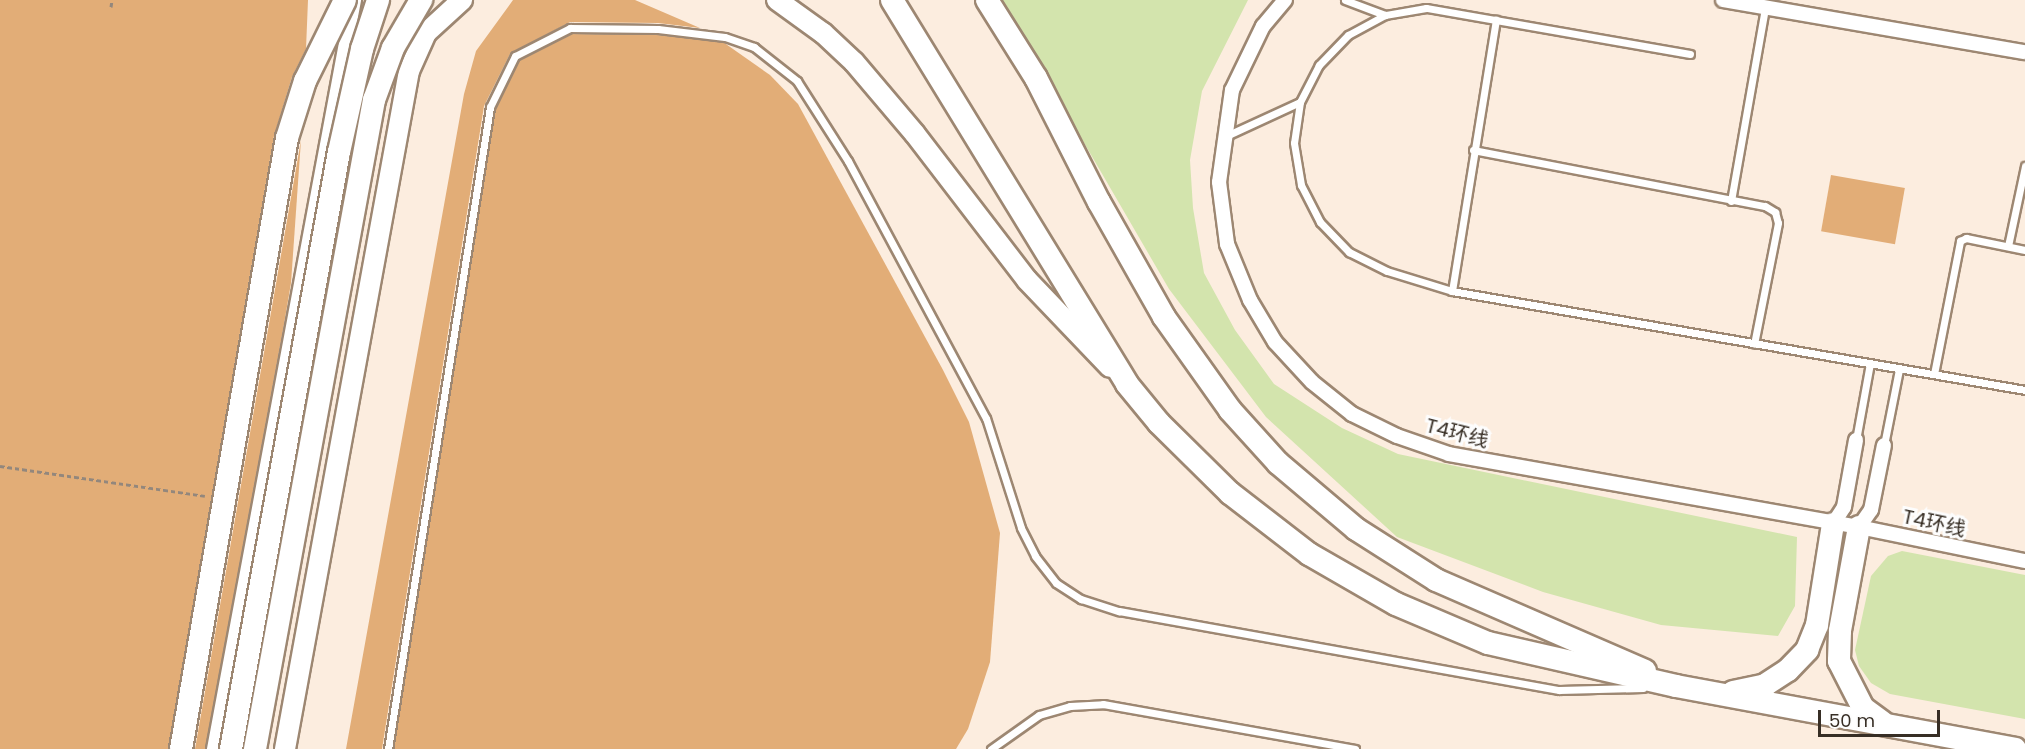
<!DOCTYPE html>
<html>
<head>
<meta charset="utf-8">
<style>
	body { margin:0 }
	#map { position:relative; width:2025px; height:749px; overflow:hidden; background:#fceddf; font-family:Poppins,"Noto Sans SC",sans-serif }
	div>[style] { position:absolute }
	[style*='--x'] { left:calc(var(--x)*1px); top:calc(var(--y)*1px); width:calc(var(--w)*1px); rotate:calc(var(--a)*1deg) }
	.green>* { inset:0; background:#d3e4ad }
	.building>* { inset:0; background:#e2ad77; transform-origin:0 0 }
	.path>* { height:3px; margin-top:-1.5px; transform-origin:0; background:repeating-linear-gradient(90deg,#93877c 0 4.5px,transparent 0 7.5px) }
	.roads { filter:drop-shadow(2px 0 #9d8772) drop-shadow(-2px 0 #9d8772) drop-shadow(0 2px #9d8772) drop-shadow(0 -2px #9d8772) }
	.lane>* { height:7px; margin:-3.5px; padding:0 3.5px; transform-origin:3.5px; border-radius:3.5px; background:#fff }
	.street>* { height:14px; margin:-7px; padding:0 7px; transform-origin:7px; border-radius:7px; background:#fff }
	.secondary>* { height:20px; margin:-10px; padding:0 10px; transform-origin:10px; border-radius:10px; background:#fff }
	.primary>* { height:22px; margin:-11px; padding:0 11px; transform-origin:11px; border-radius:11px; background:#fff }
	.bridges { filter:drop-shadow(2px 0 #9d8772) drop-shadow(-2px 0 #9d8772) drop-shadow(0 2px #9d8772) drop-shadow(0 -2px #9d8772) }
	.primary-bridge>* { height:22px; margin:-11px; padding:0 11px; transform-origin:11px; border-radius:11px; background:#fff }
	span { translate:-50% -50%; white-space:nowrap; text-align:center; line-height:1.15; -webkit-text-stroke:6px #fdfdfd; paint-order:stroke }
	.street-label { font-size:20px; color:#372e25 }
	.scale { position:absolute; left:1818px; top:710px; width:122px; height:27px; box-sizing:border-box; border:3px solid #372e25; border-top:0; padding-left:8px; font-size:18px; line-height:21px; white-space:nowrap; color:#372e25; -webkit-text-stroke:4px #fdfdfd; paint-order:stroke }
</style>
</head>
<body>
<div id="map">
	<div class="green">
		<i style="clip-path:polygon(1001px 0,1248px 0,1202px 91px,1190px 160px,1193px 208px,1204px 273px,1235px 330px,1274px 384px,1342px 428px,1398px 454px,1797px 537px,1795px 606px,1778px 636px,1661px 625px,1543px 592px,1397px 537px,1266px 417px,1169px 289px)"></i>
		<i style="clip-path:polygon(1902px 551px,2025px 575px,2025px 719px,1890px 694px,1871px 683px,1859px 666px,1855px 650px,1871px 576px,1888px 556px)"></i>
	</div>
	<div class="building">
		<i style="clip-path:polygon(0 0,308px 0,306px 49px,292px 77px,274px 136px,168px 749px,0 749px)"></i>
		<i style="clip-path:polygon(513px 0,635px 0,700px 28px,658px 23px,570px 22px,510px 54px,484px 106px,382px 749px,346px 749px,464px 94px,476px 51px)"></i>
		<i style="clip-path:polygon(571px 34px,658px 35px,723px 42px,770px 75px,798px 104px,943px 370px,969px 422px,1000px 533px,990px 662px,968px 729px,956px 749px,394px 749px,495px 109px,519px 60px)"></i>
		<i style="clip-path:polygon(301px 140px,291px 283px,283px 330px,205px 749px,195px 749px)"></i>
		<i style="left:1831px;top:175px;width:75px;height:57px;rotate:10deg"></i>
	</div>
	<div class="path">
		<i style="--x:111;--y:7;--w:7;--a:-82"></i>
		<i style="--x:0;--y:466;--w:207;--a:8.3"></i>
	</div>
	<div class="roads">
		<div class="lane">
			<i style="--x:1345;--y:0;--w:43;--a:20.6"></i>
			<i style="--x:1690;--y:54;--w:268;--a:-170.1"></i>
			<i style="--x:1426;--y:8;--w:42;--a:170.3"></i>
			<i style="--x:1385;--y:15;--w:42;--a:151.6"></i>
			<i style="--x:1348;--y:35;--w:42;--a:134"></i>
			<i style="--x:1319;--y:65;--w:42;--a:117.2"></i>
			<i style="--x:1300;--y:102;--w:41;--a:98.3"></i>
			<i style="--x:1294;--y:143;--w:43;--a:80.5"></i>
			<i style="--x:1301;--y:185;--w:42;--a:62.8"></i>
			<i style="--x:1320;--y:222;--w:42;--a:46"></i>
			<i style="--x:1349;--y:252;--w:42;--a:26.6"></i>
			<i style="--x:1387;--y:271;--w:68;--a:17.1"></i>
			<i style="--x:1452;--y:291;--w:581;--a:9.8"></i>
			<i style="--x:1226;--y:136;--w:81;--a:-24.7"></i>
			<i style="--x:1473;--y:150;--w:297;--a:10.9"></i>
			<i style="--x:1765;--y:206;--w:12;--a:31"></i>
			<i style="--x:1775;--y:212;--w:11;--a:75"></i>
			<i style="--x:1778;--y:223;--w:123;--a:101.2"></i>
			<i style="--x:1731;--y:201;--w:196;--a:-80"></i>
			<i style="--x:2008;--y:246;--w:82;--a:-78"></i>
			<i style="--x:1452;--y:291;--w:275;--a:-80.8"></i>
			<i style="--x:1934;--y:374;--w:136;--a:-78.9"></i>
			<i style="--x:1960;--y:241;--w:7;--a:-27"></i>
			<i style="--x:1966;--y:238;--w:60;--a:11.5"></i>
			<i style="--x:1856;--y:440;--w:78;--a:-79.7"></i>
			<i style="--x:1884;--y:445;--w:77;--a:-78.8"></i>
			<i style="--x:388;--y:749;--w:650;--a:-80.97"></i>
			<i style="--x:490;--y:107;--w:57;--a:-63.9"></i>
			<i style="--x:515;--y:56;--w:62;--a:-27"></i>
			<i style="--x:570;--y:28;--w:88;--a:0.7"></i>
			<i style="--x:658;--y:29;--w:67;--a:6.8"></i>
			<i style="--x:725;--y:37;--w:31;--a:19"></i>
			<i style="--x:754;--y:47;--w:55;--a:38.3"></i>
			<i style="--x:797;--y:81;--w:95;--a:57.5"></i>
			<i style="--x:848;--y:161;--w:292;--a:61.8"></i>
			<i style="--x:986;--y:418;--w:115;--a:72.3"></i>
			<i style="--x:1021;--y:528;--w:31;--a:63"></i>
			<i style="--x:1035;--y:556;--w:34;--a:52"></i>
			<i style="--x:1056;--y:583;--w:30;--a:33"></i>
			<i style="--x:1081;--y:599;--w:40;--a:18"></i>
			<i style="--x:1119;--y:611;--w:447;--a:10.2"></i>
			<i style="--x:1559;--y:690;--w:84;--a:-1.4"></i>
			<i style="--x:991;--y:749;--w:59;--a:-35.3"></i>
			<i style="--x:1039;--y:715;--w:32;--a:-16"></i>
			<i style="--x:1070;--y:706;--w:33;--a:-3"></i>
			<i style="--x:1103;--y:704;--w:256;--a:10.1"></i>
		</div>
		<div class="street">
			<i style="--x:1285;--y:0;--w:34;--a:130"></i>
			<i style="--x:1263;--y:26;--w:71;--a:115.8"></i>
			<i style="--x:1232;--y:90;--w:93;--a:98"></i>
			<i style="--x:1219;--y:182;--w:63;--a:82.6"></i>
			<i style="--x:1227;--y:244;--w:61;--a:67.7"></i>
			<i style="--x:1250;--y:300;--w:49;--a:59.2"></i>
			<i style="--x:1275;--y:342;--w:54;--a:47.2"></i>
			<i style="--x:1312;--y:382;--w:51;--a:38.7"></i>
			<i style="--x:1352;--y:414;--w:50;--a:26.1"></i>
			<i style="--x:1397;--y:436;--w:55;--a:19.1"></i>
			<i style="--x:1449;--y:454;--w:416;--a:10.1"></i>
			<i style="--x:1859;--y:527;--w:169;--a:11.6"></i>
			<i style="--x:1723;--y:0;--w:306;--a:9.8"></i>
			<i style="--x:1833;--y:524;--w:20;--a:-57"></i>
			<i style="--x:1844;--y:507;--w:68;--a:-79.8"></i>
			<i style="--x:1859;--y:527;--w:21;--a:-55"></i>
			<i style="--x:1871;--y:510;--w:66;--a:-78.7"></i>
			<i style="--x:214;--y:749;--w:762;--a:-79.41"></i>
		</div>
		<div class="secondary">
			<i style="--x:777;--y:0;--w:57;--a:35.7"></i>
			<i style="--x:823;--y:33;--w:42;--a:43.1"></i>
			<i style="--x:854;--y:62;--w:94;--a:49.7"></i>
			<i style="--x:915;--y:134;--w:184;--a:52.5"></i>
			<i style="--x:1027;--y:280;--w:120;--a:46.3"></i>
			<i style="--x:285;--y:749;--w:689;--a:-79.64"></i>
			<i style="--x:409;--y:71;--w:42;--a:-65.9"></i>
			<i style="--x:426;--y:33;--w:49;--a:-42.5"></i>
		</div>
		<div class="primary">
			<i style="--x:892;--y:0;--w:450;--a:58.5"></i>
			<i style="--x:1127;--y:384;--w:50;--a:50.6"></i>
			<i style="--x:1159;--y:423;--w:100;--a:44.6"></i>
			<i style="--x:1230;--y:493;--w:100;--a:37.7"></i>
			<i style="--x:1309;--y:554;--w:100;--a:29.9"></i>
			<i style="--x:1396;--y:604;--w:100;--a:23"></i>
			<i style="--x:1488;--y:643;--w:193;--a:12.9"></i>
			<i style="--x:1676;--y:686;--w:345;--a:10.5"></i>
			<i style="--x:987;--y:0;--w:92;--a:57.9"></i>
			<i style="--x:1036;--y:78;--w:139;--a:63.1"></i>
			<i style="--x:1099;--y:202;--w:132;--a:60.5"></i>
			<i style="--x:1164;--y:317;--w:114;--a:54.6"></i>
			<i style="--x:1230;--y:410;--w:72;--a:47.8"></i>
			<i style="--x:1278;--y:463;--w:102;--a:40.2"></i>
			<i style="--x:1356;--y:529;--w:95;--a:32.5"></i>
			<i style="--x:1436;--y:580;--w:228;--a:23.5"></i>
			<i style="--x:1859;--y:527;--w:106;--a:100.4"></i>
			<i style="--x:1840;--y:631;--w:30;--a:92"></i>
			<i style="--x:1839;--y:661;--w:53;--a:62.9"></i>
			<i style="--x:1863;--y:708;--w:24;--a:36"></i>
			<i style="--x:1733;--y:692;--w:33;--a:-12"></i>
			<i style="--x:1765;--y:685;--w:27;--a:-33"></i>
			<i style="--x:1788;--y:670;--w:28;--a:-46"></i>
			<i style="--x:1807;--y:650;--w:27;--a:-68"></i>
			<i style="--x:1817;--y:625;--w:102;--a:-81"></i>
		</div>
	</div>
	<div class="bridges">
		<div class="primary-bridge">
			<i style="--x:181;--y:749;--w:620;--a:-80.16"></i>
			<i style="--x:287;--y:138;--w:60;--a:-72.5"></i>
			<i style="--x:305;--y:81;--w:90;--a:-63.7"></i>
			<i style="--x:231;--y:749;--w:607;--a:-79.75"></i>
			<i style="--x:339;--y:152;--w:106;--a:-77.4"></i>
			<i style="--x:362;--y:49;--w:52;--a:-71.9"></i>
			<i style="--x:255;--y:749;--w:660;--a:-79.61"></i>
			<i style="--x:374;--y:100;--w:55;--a:-69.9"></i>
			<i style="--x:393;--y:48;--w:56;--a:-59.7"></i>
		</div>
	</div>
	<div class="street-label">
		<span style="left:1457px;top:433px;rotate:14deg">T4环线</span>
		<span style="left:1934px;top:523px;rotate:12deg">T4环线</span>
	</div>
	<div class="scale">50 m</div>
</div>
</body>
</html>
